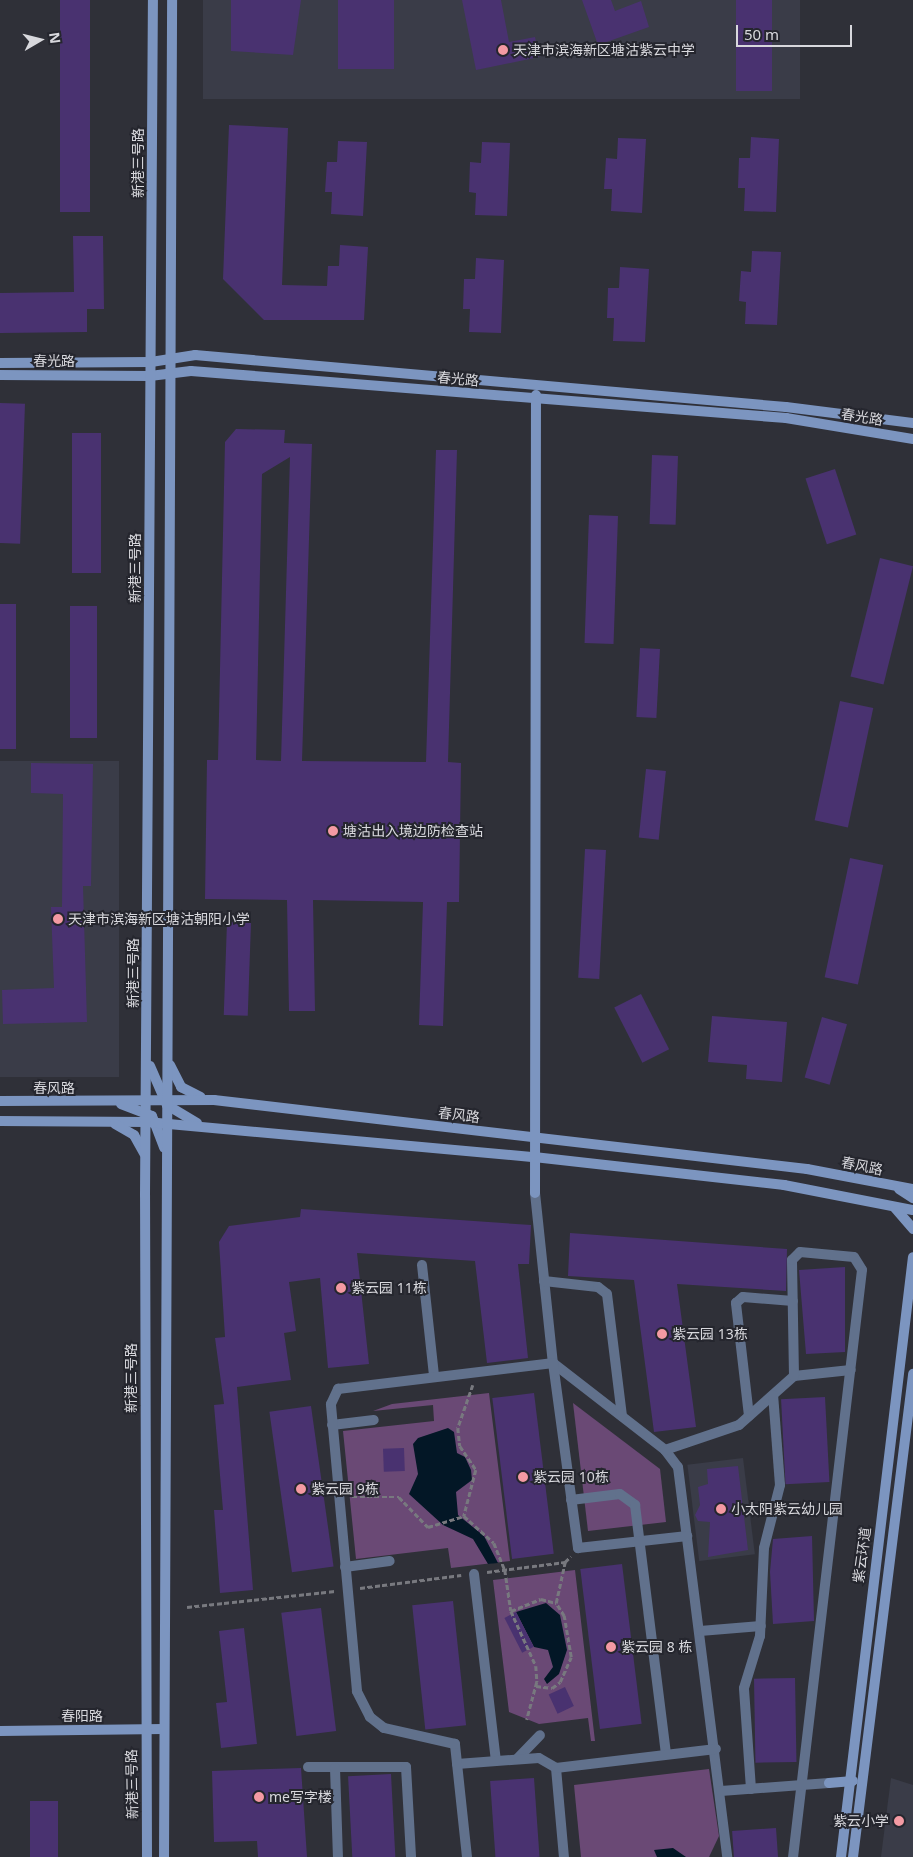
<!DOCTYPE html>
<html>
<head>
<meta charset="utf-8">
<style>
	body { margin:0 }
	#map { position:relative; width:913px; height:1857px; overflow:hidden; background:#2f3038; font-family:"Noto Sans","Noto Sans SC",sans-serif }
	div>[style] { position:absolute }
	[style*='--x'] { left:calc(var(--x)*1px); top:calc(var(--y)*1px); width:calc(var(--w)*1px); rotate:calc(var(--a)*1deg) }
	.built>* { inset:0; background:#3a3c48; transform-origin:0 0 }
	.green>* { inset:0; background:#6a4975 }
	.water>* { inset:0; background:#031726 }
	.building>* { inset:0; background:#493270; transform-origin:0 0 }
	.path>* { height:2.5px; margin-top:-1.25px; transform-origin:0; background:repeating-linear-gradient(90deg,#78797f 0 5px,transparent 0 7.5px) }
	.street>* { height:10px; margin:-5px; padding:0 5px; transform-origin:5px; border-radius:5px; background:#61718c }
	.secondary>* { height:10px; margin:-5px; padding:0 5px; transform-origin:5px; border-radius:5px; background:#7c95c0 }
	.dots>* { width:14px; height:14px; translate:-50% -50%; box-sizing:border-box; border:2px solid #25262e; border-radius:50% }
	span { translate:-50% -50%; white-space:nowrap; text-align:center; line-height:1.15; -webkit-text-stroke:4px #25262e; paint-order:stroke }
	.poi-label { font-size:14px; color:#d8d8dd }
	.left { translate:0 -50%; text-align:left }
	.right { translate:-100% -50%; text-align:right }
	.street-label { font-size:14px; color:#d8d8dd }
	.north { position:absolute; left:15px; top:15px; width:50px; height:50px; -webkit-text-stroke:4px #25262e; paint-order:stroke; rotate:82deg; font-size:14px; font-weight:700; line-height:20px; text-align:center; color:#d8d8dd }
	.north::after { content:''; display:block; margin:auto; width:18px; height:22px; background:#d8d8dd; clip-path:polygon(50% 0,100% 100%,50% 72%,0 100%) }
	.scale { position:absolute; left:736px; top:25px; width:116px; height:22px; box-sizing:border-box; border:2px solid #d8d8dd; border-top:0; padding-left:6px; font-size:15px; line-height:18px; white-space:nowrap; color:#d8d8dd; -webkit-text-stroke:4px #25262e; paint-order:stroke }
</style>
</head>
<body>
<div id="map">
	<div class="built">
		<i style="left:203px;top:0;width:597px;height:99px"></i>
		<i style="left:0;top:761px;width:119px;height:316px"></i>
		<i style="left:743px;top:1458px;width:97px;height:56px;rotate:83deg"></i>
		<i style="clip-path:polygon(891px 1778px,913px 1785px,913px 1857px,881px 1857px)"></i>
	</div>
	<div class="green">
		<i style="clip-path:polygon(489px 1393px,510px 1561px,451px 1568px,448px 1548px,356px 1559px,343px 1431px,434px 1421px,433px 1405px,373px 1411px,392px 1404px)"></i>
		<i style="clip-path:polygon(573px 1403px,660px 1469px,666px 1522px,588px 1531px)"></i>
		<i style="clip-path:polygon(575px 1570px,595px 1741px,591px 1741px,588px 1718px,539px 1724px,509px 1712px,493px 1580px)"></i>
		<i style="clip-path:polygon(709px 1769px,719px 1836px,709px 1857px,581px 1857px,574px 1785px)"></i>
	</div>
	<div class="water">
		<i style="clip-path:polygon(448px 1428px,454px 1432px,457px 1453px,465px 1457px,471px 1470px,472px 1480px,456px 1492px,458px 1515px,484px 1536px,498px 1563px,488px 1564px,473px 1539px,443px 1525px,409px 1494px,418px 1474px,413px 1444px,418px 1438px)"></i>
		<i style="clip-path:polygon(546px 1603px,560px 1615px,567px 1650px,559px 1674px,547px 1684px,544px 1679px,553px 1667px,548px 1650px,534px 1647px,516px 1612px)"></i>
		<i style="clip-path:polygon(673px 1848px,686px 1857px,657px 1857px,654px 1850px)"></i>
	</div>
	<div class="building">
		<i style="left:60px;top:0;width:30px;height:212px"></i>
		<i style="clip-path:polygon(231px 0,301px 0,293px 55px,231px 51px)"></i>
		<i style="left:338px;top:0;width:56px;height:69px"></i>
		<i style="clip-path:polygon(462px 0,501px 0,509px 42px,535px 37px,539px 57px,476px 70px)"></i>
		<i style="clip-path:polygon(582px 0,611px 0,615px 11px,641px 1px,649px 27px,598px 45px)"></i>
		<i style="left:736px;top:0;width:36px;height:91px"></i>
		<i style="clip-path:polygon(229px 125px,288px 128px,282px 285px,327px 286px,328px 266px,339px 266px,340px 245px,368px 247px,364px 320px,264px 320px,223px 279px)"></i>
		<i style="clip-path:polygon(751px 137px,779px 139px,776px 212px,744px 211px,745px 188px,738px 188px,739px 158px,750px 158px)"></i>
		<i style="clip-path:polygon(618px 138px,646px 139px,642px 213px,611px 211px,612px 189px,604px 189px,606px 158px,617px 159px)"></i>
		<i style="clip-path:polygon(338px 141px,367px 142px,363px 216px,331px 214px,332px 192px,325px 192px,327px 162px,337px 162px)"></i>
		<i style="clip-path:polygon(482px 142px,510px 143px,507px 216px,475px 215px,476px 193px,469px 192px,470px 162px,481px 163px)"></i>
		<i style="clip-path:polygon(73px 236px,103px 236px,104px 309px,87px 309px,87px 332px,0 333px,0 293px,74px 292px)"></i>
		<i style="clip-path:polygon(752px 251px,781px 252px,777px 325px,745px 324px,746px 302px,739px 301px,741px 271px,751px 272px)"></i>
		<i style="clip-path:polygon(476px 258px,504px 260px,501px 333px,469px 332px,470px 309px,463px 309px,464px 279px,475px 279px)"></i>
		<i style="clip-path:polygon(620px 267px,649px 269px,645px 342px,613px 341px,614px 318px,607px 318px,608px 288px,619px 288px)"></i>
		<i style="left:0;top:403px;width:25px;height:140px;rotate:2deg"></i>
		<i style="clip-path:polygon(evenodd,236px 429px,285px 430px,284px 443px,312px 444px,302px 761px,426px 762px,436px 450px,457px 450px,448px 762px,461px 763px,459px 902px,447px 902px,443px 1026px,419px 1025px,423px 902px,313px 900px,315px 1011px,289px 1011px,287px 900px,205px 899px,207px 760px,218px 760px,225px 442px,236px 429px,290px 457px,281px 761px,256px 760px,262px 474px,290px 457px)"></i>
		<i style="left:72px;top:433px;width:29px;height:140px"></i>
		<i style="left:652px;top:455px;width:26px;height:69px;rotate:2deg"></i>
		<i style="left:835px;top:469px;width:69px;height:31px;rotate:72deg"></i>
		<i style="left:589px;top:515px;width:29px;height:128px;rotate:2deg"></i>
		<i style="left:880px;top:558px;width:34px;height:122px;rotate:14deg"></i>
		<i style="left:0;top:604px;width:16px;height:145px"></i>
		<i style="left:70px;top:606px;width:27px;height:132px"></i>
		<i style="left:640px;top:648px;width:20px;height:69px;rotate:3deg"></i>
		<i style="left:840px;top:701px;width:34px;height:122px;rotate:12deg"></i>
		<i style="clip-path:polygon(31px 763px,93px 764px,91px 886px,83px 886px,87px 1022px,3px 1024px,2px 990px,54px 988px,51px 907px,62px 907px,63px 794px,31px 793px)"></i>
		<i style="left:646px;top:769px;width:20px;height:69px;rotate:6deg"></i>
		<i style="left:585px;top:849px;width:21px;height:129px;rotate:3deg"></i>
		<i style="left:850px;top:858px;width:34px;height:122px;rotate:12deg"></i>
		<i style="left:227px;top:922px;width:24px;height:93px;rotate:2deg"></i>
		<i style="left:641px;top:994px;width:62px;height:30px;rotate:63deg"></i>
		<i style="clip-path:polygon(712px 1016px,787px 1022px,782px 1082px,746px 1079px,747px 1065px,708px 1062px)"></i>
		<i style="left:822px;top:1017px;width:26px;height:63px;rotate:16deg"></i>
		<i style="clip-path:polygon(301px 1209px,531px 1225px,529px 1264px,518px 1264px,528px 1358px,487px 1363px,475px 1261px,357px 1253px,369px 1364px,328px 1368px,320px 1278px,289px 1282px,296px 1331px,284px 1333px,291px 1380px,237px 1387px,253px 1590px,220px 1593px,214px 1510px,223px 1510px,214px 1405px,224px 1404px,215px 1338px,225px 1337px,219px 1242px,229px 1226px,300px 1217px)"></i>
		<i style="clip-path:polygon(570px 1233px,787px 1249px,786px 1291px,677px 1284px,696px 1427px,654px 1432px,634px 1280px,568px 1276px)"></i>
		<i style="clip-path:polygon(845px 1267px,845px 1352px,806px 1354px,799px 1270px)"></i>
		<i style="left:534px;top:1393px;width:162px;height:42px;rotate:83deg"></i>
		<i style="left:825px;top:1397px;width:85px;height:44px;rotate:87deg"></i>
		<i style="left:311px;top:1406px;width:162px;height:42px;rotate:82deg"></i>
		<i style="left:404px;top:1448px;width:23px;height:21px;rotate:88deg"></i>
		<i style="clip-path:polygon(738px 1466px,748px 1550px,708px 1557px,710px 1522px,698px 1521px,695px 1515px,700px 1505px,698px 1487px,708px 1484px,707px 1469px)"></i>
		<i style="clip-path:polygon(812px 1536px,814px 1621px,773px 1624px,770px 1572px,773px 1539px)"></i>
		<i style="left:622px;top:1564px;width:161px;height:42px;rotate:83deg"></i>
		<i style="left:453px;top:1601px;width:125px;height:41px;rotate:84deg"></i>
		<i style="left:321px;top:1608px;width:124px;height:40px;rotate:83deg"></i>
		<i style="left:516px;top:1612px;width:39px;height:13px;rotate:63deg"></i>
		<i style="clip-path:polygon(244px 1628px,257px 1744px,221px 1748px,216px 1703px,227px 1702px,219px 1631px)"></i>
		<i style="left:795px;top:1678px;width:84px;height:41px;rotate:89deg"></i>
		<i style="left:565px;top:1687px;width:21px;height:18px;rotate:65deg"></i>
		<i style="clip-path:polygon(301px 1768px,307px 1857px,258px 1857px,257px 1841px,214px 1842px,212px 1771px)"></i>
		<i style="left:391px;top:1774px;width:83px;height:43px;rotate:87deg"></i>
		<i style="left:534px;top:1778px;width:79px;height:44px;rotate:86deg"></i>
		<i style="left:30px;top:1801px;width:28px;height:56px"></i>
		<i style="left:776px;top:1828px;width:29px;height:44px;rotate:86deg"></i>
	</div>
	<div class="path">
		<i style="--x:473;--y:1385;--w:46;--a:109.2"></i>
		<i style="--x:458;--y:1428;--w:18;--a:84"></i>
		<i style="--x:460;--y:1446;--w:29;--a:56"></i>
		<i style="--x:476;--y:1470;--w:48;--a:104.6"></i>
		<i style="--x:464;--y:1516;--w:40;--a:42"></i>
		<i style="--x:494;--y:1543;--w:29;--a:68"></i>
		<i style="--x:505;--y:1570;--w:41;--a:81.7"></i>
		<i style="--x:511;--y:1611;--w:32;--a:-22"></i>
		<i style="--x:541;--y:1599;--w:16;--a:15"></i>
		<i style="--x:556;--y:1603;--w:42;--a:-77.6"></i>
		<i style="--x:352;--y:1497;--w:47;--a:0"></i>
		<i style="--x:399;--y:1497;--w:42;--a:46"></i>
		<i style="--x:428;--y:1527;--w:38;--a:-17"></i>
		<i style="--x:487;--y:1572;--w:79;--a:-7.3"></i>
		<i style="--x:565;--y:1562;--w:8;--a:-45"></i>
		<i style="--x:360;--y:1588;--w:102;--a:-7.3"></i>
		<i style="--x:187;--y:1607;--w:149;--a:-6.2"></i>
		<i style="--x:511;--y:1611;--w:60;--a:65.6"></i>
		<i style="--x:536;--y:1666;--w:16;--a:86"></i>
		<i style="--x:537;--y:1682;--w:39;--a:105"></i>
		<i style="--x:536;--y:1686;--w:16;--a:7"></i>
		<i style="--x:552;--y:1688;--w:10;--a:-37"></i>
		<i style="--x:560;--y:1682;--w:27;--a:-66"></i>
		<i style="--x:571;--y:1657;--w:42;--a:-99.7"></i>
		<i style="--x:564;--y:1616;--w:15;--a:-122"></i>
	</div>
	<div class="street">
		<i style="--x:535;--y:1193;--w:171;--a:84"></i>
		<i style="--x:553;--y:1363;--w:142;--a:37.8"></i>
		<i style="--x:665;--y:1450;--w:21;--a:53"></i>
		<i style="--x:678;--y:1467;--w:393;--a:82.8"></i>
		<i style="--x:422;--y:1265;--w:112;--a:83.8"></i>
		<i style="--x:544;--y:1281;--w:54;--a:6.3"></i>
		<i style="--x:598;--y:1287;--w:11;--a:38"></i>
		<i style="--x:607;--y:1294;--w:123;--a:83"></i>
		<i style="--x:794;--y:1376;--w:57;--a:-6"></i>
		<i style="--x:749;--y:1416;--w:114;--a:-96.6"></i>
		<i style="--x:736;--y:1303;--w:9;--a:-41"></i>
		<i style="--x:743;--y:1297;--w:50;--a:4.6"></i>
		<i style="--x:332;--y:1425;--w:42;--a:-6.8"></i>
		<i style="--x:665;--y:1450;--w:78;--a:-18.7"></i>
		<i style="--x:739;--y:1425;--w:74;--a:-41.7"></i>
		<i style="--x:794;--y:1376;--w:116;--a:-91"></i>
		<i style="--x:792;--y:1260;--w:11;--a:-45"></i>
		<i style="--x:800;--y:1252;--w:54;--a:5.3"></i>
		<i style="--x:854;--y:1257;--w:15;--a:58"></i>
		<i style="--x:862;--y:1270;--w:591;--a:96.7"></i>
		<i style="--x:571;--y:1500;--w:49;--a:-7"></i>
		<i style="--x:620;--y:1494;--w:19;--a:36"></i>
		<i style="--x:635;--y:1505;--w:251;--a:82.9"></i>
		<i style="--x:345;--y:1567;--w:45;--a:-7.6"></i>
		<i style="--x:474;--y:1574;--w:188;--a:83.3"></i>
		<i style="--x:700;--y:1631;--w:61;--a:-4.7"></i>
		<i style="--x:517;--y:1759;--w:33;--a:-46"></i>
		<i style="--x:457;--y:1764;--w:82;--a:-4.2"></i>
		<i style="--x:539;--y:1758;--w:20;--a:30"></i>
		<i style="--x:556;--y:1768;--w:89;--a:84.9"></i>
		<i style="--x:308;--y:1767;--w:98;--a:0"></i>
		<i style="--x:406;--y:1767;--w:90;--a:86.8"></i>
		<i style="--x:335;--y:1768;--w:89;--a:88.1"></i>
		<i style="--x:556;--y:1768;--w:161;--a:-6.8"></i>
		<i style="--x:751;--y:1789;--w:101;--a:-94"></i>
		<i style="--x:744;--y:1688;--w:54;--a:-72.9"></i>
		<i style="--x:760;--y:1636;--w:88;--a:-87.4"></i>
		<i style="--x:764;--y:1548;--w:65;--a:-75.7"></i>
		<i style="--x:780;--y:1485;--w:90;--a:-94.4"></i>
		<i style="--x:721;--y:1791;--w:108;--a:-4.2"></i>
		<i style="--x:467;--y:1857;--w:114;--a:-96.1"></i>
		<i style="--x:455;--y:1744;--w:73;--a:-167.3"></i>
		<i style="--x:384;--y:1728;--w:18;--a:-142"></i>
		<i style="--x:370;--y:1717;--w:29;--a:-117"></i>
		<i style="--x:357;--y:1691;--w:288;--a:-95.2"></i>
		<i style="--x:331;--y:1404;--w:17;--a:-65"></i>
		<i style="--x:338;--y:1389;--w:217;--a:-6.9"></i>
		<i style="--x:553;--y:1363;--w:187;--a:82.3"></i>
		<i style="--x:578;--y:1548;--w:110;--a:-6.3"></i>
	</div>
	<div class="secondary">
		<i style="--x:0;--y:363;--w:151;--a:-0.4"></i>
		<i style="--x:151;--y:362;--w:45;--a:-9"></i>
		<i style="--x:195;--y:355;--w:593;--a:5.03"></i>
		<i style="--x:786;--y:407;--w:128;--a:7.2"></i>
		<i style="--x:0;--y:375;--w:150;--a:0.4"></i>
		<i style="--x:150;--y:376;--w:41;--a:-7"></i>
		<i style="--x:191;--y:371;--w:597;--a:4.52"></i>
		<i style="--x:786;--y:418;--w:129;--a:9.4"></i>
		<i style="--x:170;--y:1065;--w:25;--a:63"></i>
		<i style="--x:181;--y:1087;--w:22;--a:27"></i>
		<i style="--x:150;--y:1066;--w:43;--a:66.4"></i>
		<i style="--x:167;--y:1105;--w:35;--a:31"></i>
		<i style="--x:0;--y:1101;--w:214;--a:-0.3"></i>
		<i style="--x:214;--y:1100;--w:597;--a:6.64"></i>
		<i style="--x:807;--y:1169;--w:108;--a:10.7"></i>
		<i style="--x:121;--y:1104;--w:33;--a:21"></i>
		<i style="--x:152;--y:1116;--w:34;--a:69"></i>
		<i style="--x:0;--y:1121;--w:147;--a:0.4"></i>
		<i style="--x:147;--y:1122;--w:389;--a:5.2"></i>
		<i style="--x:534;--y:1157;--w:252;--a:6.4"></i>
		<i style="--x:784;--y:1185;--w:131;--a:11"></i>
		<i style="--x:115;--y:1124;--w:22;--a:30"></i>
		<i style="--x:134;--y:1135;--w:21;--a:61"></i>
		<i style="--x:899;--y:1189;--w:17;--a:33"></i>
		<i style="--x:535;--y:1193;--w:798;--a:-89.93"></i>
		<i style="--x:895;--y:1208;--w:28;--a:49"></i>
		<i style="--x:0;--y:1731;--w:163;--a:-0.7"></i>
		<i style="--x:829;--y:1783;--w:24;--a:-5"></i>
		<i style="--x:147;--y:1857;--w:662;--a:-90.17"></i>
		<i style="--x:145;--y:1195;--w:1195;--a:-89.62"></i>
		<i style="--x:164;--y:1857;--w:1857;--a:-89.75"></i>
		<i style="--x:841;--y:1857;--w:604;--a:-83.16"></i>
		<i style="--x:853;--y:1857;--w:487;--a:-82.9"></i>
	</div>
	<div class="dots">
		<i style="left:503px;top:50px;background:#f49aa3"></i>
		<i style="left:333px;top:831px;background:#f49aa3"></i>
		<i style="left:58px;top:919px;background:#f49aa3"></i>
		<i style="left:341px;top:1288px;background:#f49aa3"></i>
		<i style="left:662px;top:1334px;background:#f49aa3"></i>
		<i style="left:523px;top:1477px;background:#f49aa3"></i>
		<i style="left:301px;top:1489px;background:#f49aa3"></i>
		<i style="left:721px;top:1509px;background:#f49aa3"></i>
		<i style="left:611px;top:1647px;background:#f49aa3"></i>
		<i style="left:259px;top:1797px;background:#f49aa3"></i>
		<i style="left:899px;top:1821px;background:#f49aa3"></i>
	</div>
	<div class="poi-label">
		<span class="left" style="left:513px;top:50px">天津市滨海新区塘沽紫云中学</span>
		<span class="left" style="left:343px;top:831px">塘沽出入境边防检查站</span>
		<span class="left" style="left:68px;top:919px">天津市滨海新区塘沽朝阳小学</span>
		<span class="left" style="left:351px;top:1288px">紫云园 11栋</span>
		<span class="left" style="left:672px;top:1334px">紫云园 13栋</span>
		<span class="left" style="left:533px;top:1477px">紫云园 10栋</span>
		<span class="left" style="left:311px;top:1489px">紫云园 9栋</span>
		<span class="left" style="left:731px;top:1509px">小太阳紫云幼儿园</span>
		<span class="left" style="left:621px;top:1647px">紫云园 8 栋</span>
		<span class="left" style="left:269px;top:1797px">me写字楼</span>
		<span class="right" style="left:889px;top:1821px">紫云小学</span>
	</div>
	<div class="street-label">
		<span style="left:138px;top:163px;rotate:-90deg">新港三号路</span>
		<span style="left:54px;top:361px">春光路</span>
		<span style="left:458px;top:379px;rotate:5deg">春光路</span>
		<span style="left:862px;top:417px;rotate:9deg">春光路</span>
		<span style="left:135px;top:568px;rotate:-90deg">新港三号路</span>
		<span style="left:133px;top:973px;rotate:-90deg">新港三号路</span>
		<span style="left:54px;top:1088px">春风路</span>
		<span style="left:459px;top:1115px;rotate:7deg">春风路</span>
		<span style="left:862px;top:1166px;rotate:11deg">春风路</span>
		<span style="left:131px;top:1378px;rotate:-90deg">新港三号路</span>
		<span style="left:862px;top:1555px;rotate:-82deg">紫云环道</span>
		<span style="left:82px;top:1716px">春阳路</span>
		<span style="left:132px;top:1784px;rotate:-91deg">新港三号路</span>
	</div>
	<div class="north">N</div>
	<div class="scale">50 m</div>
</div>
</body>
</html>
